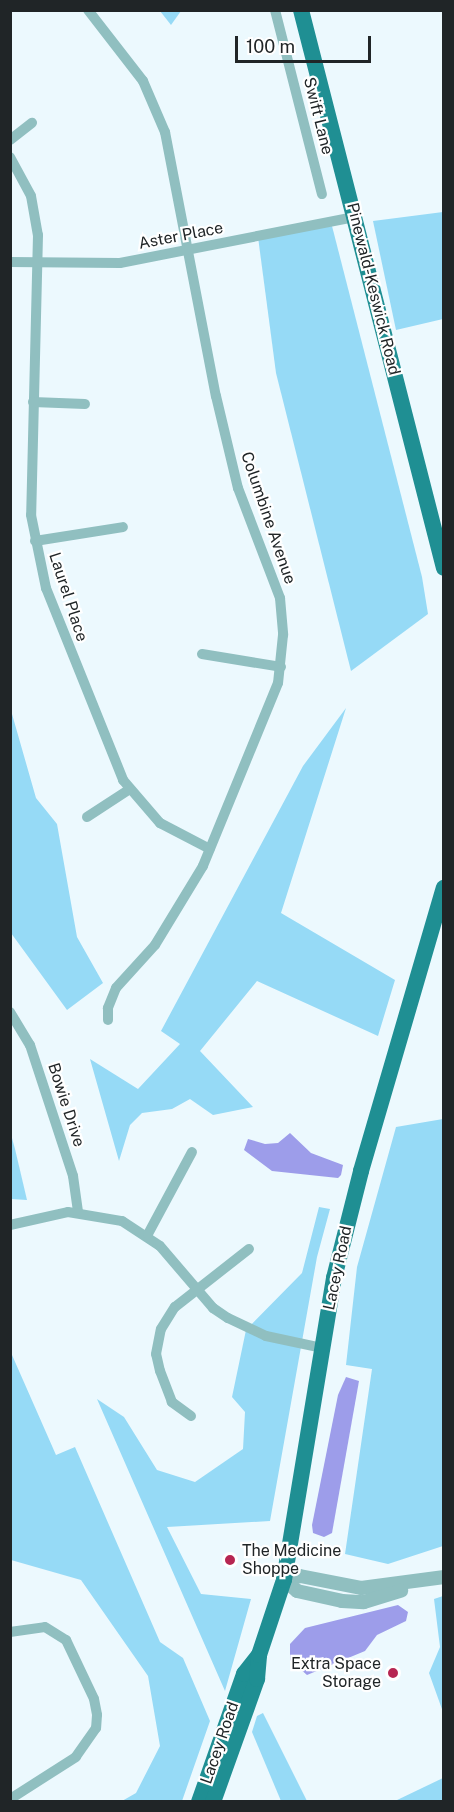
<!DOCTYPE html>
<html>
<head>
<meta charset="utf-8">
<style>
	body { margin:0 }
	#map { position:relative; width:454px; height:1812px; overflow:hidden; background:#ecf9fe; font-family:"Public Sans",sans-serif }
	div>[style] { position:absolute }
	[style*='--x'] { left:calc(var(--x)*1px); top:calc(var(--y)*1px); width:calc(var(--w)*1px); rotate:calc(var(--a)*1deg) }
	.green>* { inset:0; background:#96daf6 }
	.water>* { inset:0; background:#9d9dea }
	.minor>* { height:10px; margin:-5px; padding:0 5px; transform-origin:5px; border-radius:5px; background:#90bfc0 }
	.tertiary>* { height:14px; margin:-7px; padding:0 7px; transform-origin:7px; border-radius:7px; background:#90bfc0 }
	.primary>* { height:16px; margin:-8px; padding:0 8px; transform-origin:8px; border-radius:8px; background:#1f8f93 }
	.dots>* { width:16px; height:16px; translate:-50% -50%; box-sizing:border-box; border:3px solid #fff; border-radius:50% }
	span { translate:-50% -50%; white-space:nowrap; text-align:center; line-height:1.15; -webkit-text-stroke:4.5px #fff; paint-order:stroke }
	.street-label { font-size:16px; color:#202527 }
	.poi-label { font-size:16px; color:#202527 }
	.left { translate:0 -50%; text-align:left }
	.right { translate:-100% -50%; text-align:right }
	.frame { position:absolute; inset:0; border:12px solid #202527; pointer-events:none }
	.scale { position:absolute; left:235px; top:36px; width:136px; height:27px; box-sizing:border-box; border:3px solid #202527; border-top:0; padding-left:8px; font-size:18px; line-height:21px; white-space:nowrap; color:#202527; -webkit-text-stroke:4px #fff; paint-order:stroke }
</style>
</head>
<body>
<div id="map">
	<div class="green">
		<i style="clip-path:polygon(160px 11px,181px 11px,171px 25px)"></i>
		<i style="clip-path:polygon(443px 212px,443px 319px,396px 330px,373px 221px)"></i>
		<i style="clip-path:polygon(332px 226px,422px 577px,428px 614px,351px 671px,276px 373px,258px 237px)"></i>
		<i style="clip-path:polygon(10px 707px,36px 798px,57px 824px,77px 937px,103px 983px,67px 1010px,11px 933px)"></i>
		<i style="clip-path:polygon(346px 708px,281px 913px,395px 980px,378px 1036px,257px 981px,200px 1051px,253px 1107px,213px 1115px,190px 1099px,172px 1109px,142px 1113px,130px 1125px,119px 1161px,90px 1059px,138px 1089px,180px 1044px,161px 1031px,303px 766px)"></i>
		<i style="clip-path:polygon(443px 1119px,443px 1546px,388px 1564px,345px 1554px,372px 1369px,346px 1365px,357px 1267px,396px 1127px)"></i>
		<i style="clip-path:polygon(10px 1131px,15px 1149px,27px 1200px,11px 1199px)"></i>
		<i style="clip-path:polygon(319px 1207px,330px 1209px,317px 1257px,270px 1521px,167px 1527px,201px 1594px,251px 1599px,225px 1691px,97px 1399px,124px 1417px,157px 1470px,195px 1482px,243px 1449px,245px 1412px,232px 1397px,246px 1330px,302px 1273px)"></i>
		<i style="clip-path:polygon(12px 1355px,56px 1455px,75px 1447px,160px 1642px,183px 1658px,210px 1721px,182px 1801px,122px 1801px,136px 1793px,160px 1746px,148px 1676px,81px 1580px,11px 1560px)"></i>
		<i style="clip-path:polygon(443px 1596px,444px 1596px,443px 1712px,429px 1673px,440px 1647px,434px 1599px)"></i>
		<i style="clip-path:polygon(263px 1713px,307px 1801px,281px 1801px,252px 1732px,257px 1716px)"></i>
		<i style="clip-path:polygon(443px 1778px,443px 1801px,395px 1801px)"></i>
	</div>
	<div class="water">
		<i style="clip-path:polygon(290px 1133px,311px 1153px,343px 1165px,341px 1175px,338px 1178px,272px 1171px,244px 1150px,248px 1139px,265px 1144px,278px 1143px)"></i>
		<i style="clip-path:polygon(346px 1377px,359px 1381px,332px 1533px,324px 1537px,313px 1533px,312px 1525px,338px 1395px)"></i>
		<i style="clip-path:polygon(398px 1605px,408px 1612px,406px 1621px,377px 1635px,365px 1651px,307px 1675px,290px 1660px,290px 1644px,305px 1628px)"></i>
	</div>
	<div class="minor">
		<i style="--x:88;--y:10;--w:90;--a:52.2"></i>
		<i style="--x:143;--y:81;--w:56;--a:66.7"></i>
		<i style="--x:165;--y:132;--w:269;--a:79.1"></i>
		<i style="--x:216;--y:396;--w:95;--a:76.6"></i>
		<i style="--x:238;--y:488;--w:118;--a:69.1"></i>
		<i style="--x:280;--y:598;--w:37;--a:85"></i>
		<i style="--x:283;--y:635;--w:48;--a:95.9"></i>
		<i style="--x:278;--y:683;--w:198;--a:112.3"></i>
		<i style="--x:203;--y:866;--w:92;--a:121.3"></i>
		<i style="--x:155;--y:945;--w:58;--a:132.2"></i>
		<i style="--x:116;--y:988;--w:22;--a:112"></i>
		<i style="--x:108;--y:1008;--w:12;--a:90"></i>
		<i style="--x:275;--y:10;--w:190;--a:75.7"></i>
		<i style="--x:10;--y:140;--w:28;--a:-38"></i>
		<i style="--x:10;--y:157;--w:44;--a:61.7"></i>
		<i style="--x:31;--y:196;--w:40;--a:80"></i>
		<i style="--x:38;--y:235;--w:280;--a:91.4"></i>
		<i style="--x:31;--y:515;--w:75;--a:78.4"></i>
		<i style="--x:46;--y:588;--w:207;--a:68.1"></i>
		<i style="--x:123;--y:780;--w:57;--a:49.3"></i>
		<i style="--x:160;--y:823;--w:56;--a:27.5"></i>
		<i style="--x:10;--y:262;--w:110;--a:0.5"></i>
		<i style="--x:120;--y:263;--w:239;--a:-11.1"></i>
		<i style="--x:33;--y:402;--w:52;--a:2.2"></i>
		<i style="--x:35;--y:541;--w:89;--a:-9"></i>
		<i style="--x:202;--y:654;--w:80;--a:9.3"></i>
		<i style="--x:87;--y:817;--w:51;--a:-33.1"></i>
		<i style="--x:10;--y:1012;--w:39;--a:59"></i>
		<i style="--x:30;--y:1045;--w:138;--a:71.8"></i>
		<i style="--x:73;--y:1176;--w:36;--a:82"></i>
		<i style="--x:10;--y:1225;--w:59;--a:-12.6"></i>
		<i style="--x:68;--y:1212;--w:55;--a:9.5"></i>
		<i style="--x:122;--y:1221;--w:45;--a:33.3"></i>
		<i style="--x:160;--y:1246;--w:82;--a:49.5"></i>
		<i style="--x:213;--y:1308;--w:18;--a:34"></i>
		<i style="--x:228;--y:1318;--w:42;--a:25.3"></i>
		<i style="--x:266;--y:1336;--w:57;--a:12.1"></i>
		<i style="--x:148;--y:1234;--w:93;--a:-61.8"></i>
		<i style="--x:191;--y:1416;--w:24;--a:-144"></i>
		<i style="--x:172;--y:1402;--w:33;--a:-111"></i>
		<i style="--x:160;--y:1371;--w:17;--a:-103"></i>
		<i style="--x:156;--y:1354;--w:25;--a:-79"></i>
		<i style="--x:161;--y:1329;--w:26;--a:-58"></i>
		<i style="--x:175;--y:1307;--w:94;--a:-38.1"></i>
		<i style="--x:10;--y:1632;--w:35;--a:-8"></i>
		<i style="--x:45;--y:1627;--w:25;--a:32"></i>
		<i style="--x:66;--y:1640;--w:65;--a:64.6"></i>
		<i style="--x:94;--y:1699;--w:16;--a:79"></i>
		<i style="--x:97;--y:1715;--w:13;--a:94"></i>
		<i style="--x:96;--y:1728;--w:35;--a:125"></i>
		<i style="--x:76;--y:1757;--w:78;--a:147.5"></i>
	</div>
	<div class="tertiary">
		<i style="--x:284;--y:1580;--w:16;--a:-14"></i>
		<i style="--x:300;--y:1576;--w:62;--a:11.1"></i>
		<i style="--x:361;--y:1588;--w:84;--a:-7.5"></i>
		<i style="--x:284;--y:1580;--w:17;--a:40"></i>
		<i style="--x:297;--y:1591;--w:46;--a:12.5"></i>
		<i style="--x:342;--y:1601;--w:22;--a:3"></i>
		<i style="--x:364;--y:1602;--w:39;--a:-17"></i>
	</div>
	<div class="primary">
		<i style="--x:301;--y:10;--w:576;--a:75.63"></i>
		<i style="--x:199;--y:1802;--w:136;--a:-70.6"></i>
		<i style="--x:244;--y:1674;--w:24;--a:-52"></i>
		<i style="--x:213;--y:1802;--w:131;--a:-70.3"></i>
		<i style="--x:257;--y:1679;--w:24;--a:-85"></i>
		<i style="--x:259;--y:1655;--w:79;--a:-71.6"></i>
		<i style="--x:284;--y:1580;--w:306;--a:-80.6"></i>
		<i style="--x:334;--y:1278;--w:110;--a:-75.8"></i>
		<i style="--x:361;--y:1171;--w:295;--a:-73.7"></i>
	</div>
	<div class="dots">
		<i style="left:230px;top:1560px;background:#b62652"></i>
		<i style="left:393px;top:1673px;background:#b62652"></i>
	</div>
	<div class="street-label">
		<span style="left:318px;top:116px;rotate:76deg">Swift Lane</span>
		<span style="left:181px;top:236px;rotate:-11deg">Aster Place</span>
		<span style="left:373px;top:289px;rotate:76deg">Pinewald-Keswick Road</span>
		<span style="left:268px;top:518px;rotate:71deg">Columbine Avenue</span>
		<span style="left:68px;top:597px;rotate:72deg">Laurel Place</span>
		<span style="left:66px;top:1105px;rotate:72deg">Bowie Drive</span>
		<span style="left:338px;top:1268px;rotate:-78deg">Lacey Road</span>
		<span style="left:220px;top:1743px;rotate:-71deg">Lacey Road</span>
	</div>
	<div class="poi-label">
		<span class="left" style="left:242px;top:1560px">The Medicine<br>Shoppe</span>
		<span class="right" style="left:381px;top:1673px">Extra Space<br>Storage</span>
	</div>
	<div class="frame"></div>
	<div class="scale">100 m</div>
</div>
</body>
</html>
